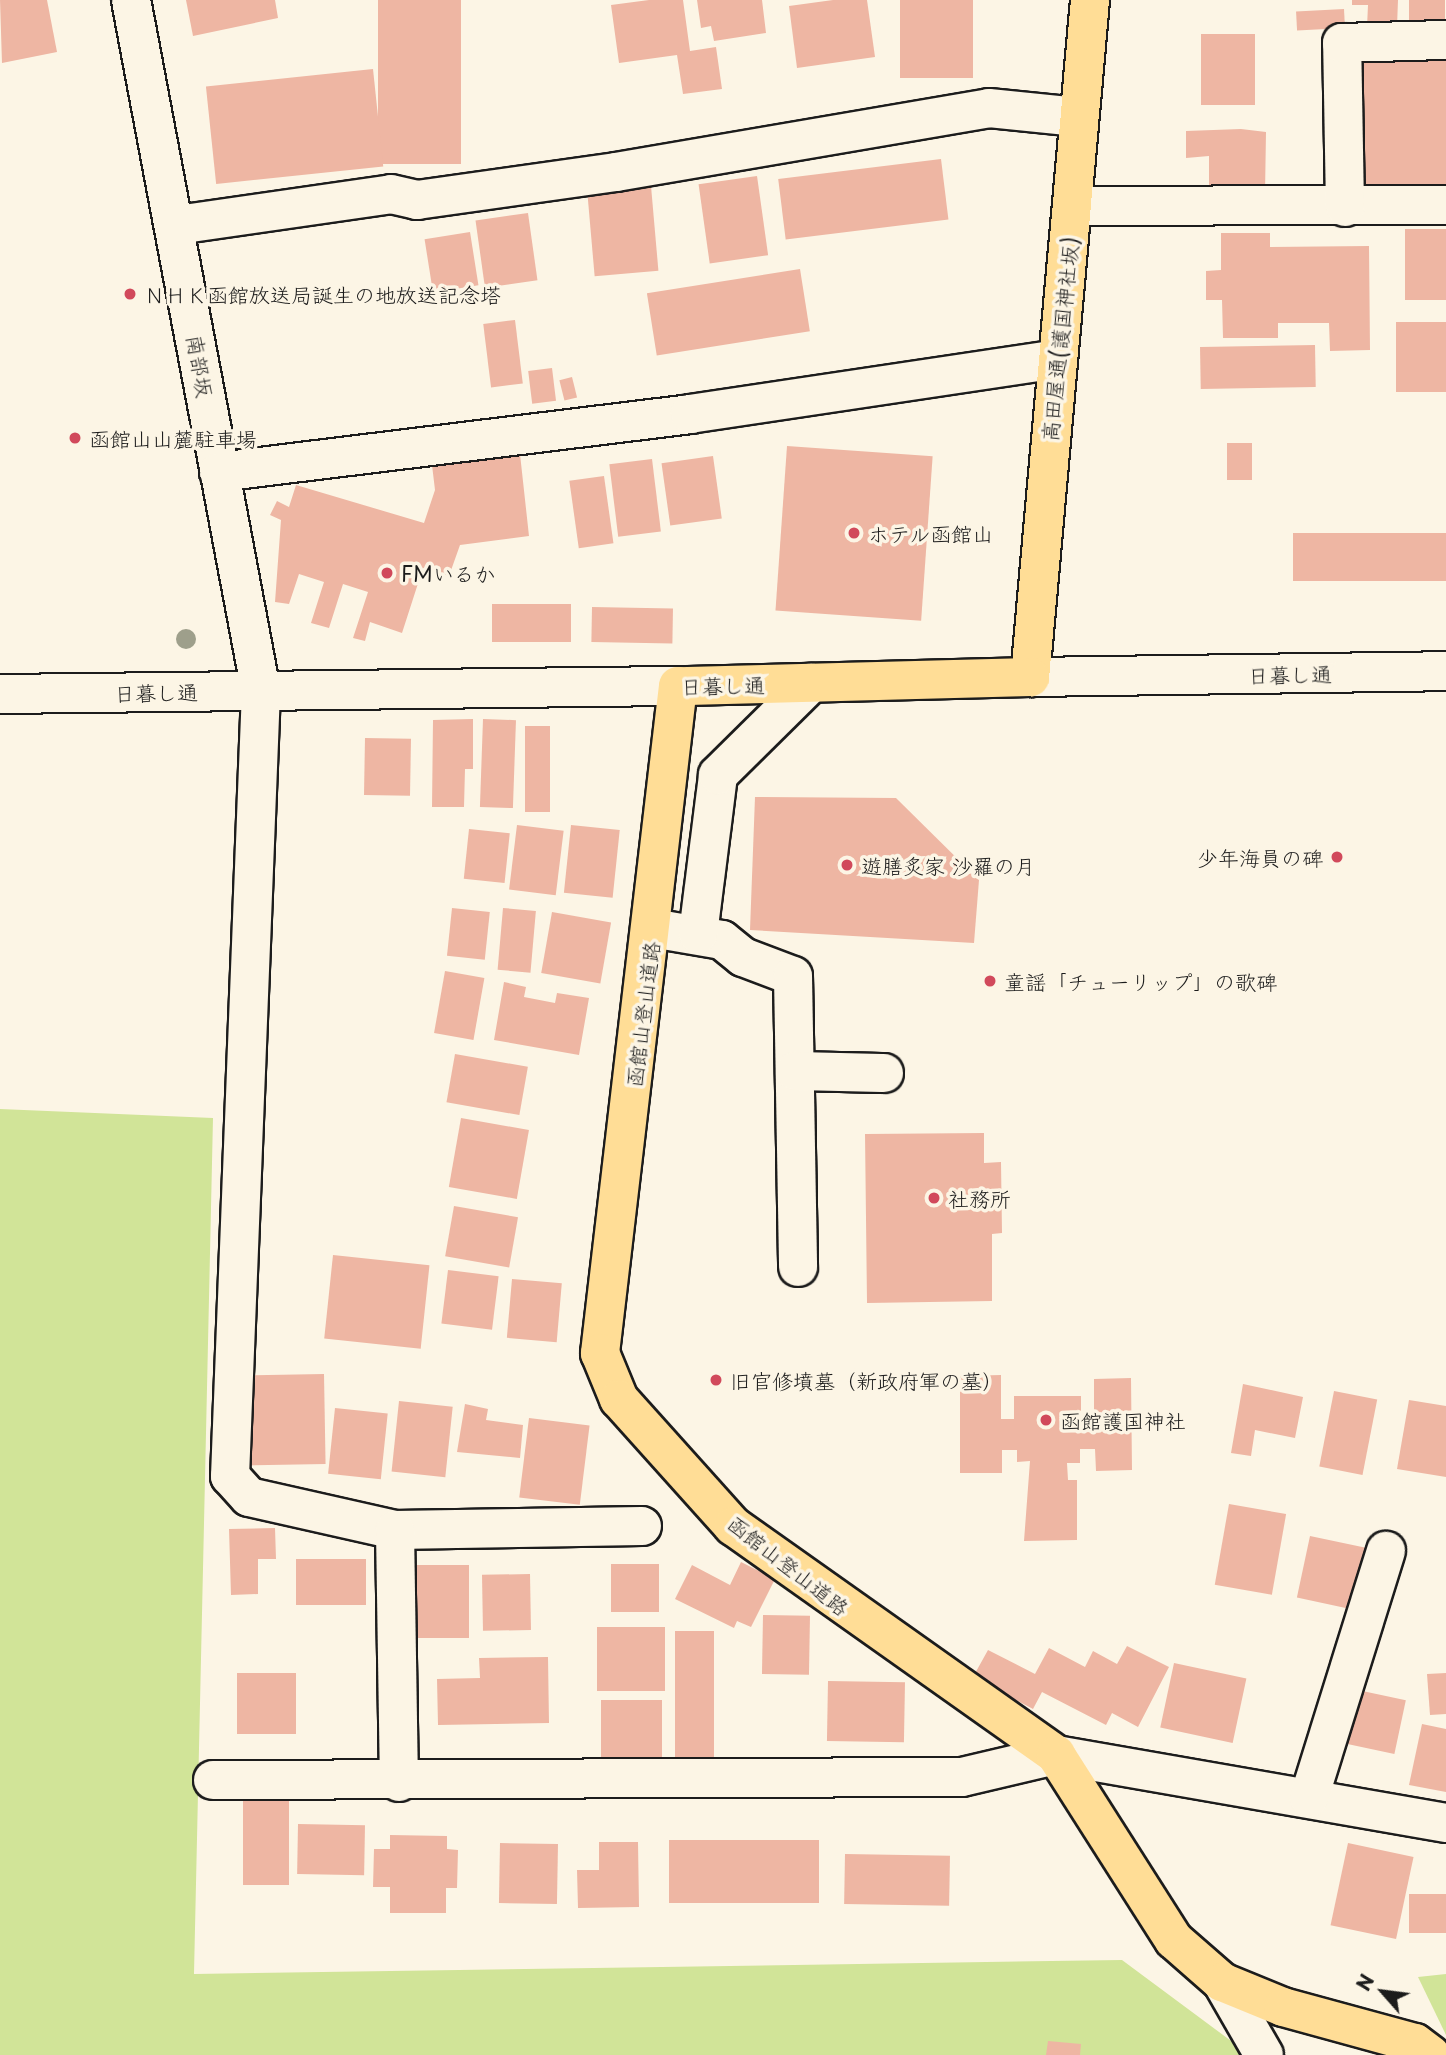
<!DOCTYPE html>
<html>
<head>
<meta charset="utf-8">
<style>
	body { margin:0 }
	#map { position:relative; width:1446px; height:2055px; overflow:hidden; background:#fcf5e5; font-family:"Playpen Sans","Klee One",sans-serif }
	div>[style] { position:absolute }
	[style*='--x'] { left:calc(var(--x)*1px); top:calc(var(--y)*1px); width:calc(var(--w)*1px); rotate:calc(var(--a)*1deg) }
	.green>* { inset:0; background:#d1e498 }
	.building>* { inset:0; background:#eeb6a3; transform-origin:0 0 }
	.roads { filter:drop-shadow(2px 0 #1c1c1c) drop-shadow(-2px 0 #1c1c1c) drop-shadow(0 2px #1c1c1c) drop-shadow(0 -2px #1c1c1c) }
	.minor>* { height:38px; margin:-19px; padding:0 19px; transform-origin:19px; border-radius:19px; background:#fcf5e5 }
	.major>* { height:38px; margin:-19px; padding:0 19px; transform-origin:19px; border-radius:19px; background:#ffdd96 }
	.trees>* { width:20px; height:20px; margin:-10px; border-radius:50%; background:#9e9f8b }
	.dots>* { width:19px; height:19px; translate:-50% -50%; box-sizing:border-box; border:4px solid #fcf5e5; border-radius:50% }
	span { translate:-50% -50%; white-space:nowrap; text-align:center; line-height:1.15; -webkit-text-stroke:7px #fcf5e5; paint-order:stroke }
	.poi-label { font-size:21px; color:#1c1c1c }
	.left { translate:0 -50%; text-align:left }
	.right { translate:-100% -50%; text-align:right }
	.street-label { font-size:21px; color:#1c1c1c }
	.north { position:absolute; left:1348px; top:1957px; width:70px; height:70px; -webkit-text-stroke:5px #fcf5e5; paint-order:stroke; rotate:298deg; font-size:19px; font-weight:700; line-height:28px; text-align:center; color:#1c1c1c }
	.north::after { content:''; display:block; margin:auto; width:24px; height:32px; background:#1c1c1c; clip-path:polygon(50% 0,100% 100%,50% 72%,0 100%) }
</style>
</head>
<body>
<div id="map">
	<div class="green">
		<i style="clip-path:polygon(0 1109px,213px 1118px,194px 1974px,1122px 1960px,1250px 2055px,0 2055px)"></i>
		<i style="clip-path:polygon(1446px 1974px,1446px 2035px,1418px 1977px)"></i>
	</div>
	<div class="building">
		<i style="clip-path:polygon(0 0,47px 0,57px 52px,2px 63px)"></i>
		<i style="clip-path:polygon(186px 0,275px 0,278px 18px,193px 36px)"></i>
		<i style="left:378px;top:0;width:83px;height:164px"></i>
		<i style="clip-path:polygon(649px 0,683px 0,690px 51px,716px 47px,722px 89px,683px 94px,677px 55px,619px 63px,611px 5px)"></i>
		<i style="clip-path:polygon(697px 0,762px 0,766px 33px,714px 41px,711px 26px,701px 28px)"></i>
		<i style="clip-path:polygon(833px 0,867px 0,875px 57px,797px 68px,789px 6px)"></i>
		<i style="left:900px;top:0;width:73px;height:78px"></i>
		<i style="clip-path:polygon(1352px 0,1398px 0,1397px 27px,1367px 27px,1368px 5px,1352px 5px)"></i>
		<i style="left:1409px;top:0;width:36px;height:31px"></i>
		<i style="left:1344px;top:9px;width:19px;height:48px;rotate:87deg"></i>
		<i style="left:1201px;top:34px;width:54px;height:71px"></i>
		<i style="left:1446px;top:56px;width:136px;height:91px;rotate:90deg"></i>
		<i style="left:373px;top:69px;width:98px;height:168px;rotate:84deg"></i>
		<i style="clip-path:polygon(1241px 129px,1266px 132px,1265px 194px,1209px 194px,1209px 156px,1186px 158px,1186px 131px)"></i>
		<i style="left:941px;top:159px;width:61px;height:164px;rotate:83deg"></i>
		<i style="left:757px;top:176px;width:80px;height:59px;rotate:82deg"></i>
		<i style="left:651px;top:186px;width:85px;height:64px;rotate:85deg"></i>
		<i style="left:528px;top:213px;width:68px;height:53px;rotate:82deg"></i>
		<i style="left:1446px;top:229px;width:71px;height:41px;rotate:90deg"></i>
		<i style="left:470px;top:232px;width:54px;height:46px;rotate:81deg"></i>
		<i style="clip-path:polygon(1221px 233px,1270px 233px,1270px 247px,1369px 246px,1370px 350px,1330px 351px,1329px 323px,1278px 323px,1278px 338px,1223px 338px,1222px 300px,1206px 300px,1206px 271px,1221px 270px)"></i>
		<i style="left:800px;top:269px;width:63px;height:155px;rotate:81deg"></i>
		<i style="left:515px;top:320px;width:64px;height:32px;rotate:83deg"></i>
		<i style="left:1396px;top:322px;width:50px;height:70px"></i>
		<i style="left:1315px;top:345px;width:42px;height:115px;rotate:89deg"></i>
		<i style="left:552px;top:368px;width:33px;height:24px;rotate:83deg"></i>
		<i style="left:572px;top:377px;width:21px;height:13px;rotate:76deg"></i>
		<i style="left:1252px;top:443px;width:37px;height:25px;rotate:90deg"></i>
		<i style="left:787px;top:446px;width:146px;height:165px;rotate:4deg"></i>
		<i style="clip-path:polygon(520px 454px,529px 536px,460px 545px,449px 576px,423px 568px,402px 633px,370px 622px,365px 641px,353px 638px,368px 592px,343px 584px,329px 628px,311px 623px,324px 582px,299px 574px,289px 604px,275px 602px,281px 520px,270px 515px,277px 501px,289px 507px,296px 485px,424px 523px,435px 490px,432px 465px)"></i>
		<i style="left:713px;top:456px;width:63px;height:52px;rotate:82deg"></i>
		<i style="left:652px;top:459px;width:73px;height:43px;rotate:83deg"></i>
		<i style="left:604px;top:476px;width:68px;height:35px;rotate:82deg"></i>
		<i style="left:1446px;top:533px;width:48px;height:153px;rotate:90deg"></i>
		<i style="left:571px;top:604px;width:38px;height:79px;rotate:90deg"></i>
		<i style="left:592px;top:607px;width:81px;height:35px;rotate:1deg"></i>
		<i style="clip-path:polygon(473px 719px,473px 769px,465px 769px,464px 807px,432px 807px,433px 720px)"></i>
		<i style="left:483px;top:719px;width:33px;height:88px;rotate:2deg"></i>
		<i style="left:525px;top:726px;width:25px;height:86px"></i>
		<i style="left:365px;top:738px;width:46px;height:57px;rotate:1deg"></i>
		<i style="clip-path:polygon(755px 797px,896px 798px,979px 880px,974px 943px,750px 930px)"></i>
		<i style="left:517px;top:825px;width:47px;height:65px;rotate:7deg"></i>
		<i style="left:571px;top:825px;width:49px;height:68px;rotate:6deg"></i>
		<i style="left:469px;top:829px;width:41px;height:50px;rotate:6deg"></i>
		<i style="left:452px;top:908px;width:38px;height:48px;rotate:6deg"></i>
		<i style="left:503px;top:908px;width:33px;height:62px;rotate:5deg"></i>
		<i style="left:552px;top:912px;width:60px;height:62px;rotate:10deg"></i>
		<i style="left:445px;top:971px;width:40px;height:63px;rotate:10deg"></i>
		<i style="clip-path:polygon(504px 982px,526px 987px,524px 997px,555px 1003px,557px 993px,589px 998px,579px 1055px,494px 1040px)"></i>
		<i style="left:455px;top:1054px;width:74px;height:49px;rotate:10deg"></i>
		<i style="left:461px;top:1118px;width:69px;height:70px;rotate:10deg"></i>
		<i style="clip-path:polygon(984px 1133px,984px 1163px,1001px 1162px,1002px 1233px,992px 1234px,992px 1301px,867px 1303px,865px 1134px)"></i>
		<i style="left:454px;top:1206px;width:65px;height:51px;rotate:10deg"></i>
		<i style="left:333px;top:1255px;width:97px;height:84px;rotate:6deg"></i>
		<i style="left:448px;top:1270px;width:51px;height:54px;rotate:7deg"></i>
		<i style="left:512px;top:1279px;width:50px;height:59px;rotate:5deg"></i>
		<i style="left:324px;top:1374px;width:90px;height:81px;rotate:89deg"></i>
		<i style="clip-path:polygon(1001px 1375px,1001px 1419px,1014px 1419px,1014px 1396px,1081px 1396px,1081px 1420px,1094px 1420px,1094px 1379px,1131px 1378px,1132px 1470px,1096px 1471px,1095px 1449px,1080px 1449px,1080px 1463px,1067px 1463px,1068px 1480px,1077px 1480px,1077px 1540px,1024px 1541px,1030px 1461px,1017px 1462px,1017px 1450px,1002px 1450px,1002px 1473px,960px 1473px,960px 1376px)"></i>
		<i style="clip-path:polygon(1243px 1384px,1303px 1397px,1295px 1438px,1255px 1430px,1251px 1456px,1231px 1453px)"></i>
		<i style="left:1334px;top:1391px;width:44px;height:77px;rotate:11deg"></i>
		<i style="clip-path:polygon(1409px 1400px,1446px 1406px,1446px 1477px,1397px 1469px)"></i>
		<i style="left:399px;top:1401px;width:54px;height:71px;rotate:6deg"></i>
		<i style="clip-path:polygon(465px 1404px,488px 1409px,486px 1420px,523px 1425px,520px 1458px,457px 1452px)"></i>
		<i style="left:335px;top:1408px;width:53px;height:66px;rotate:6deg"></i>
		<i style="left:529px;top:1418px;width:61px;height:80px;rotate:7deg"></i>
		<i style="left:1229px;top:1504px;width:58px;height:82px;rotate:10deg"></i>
		<i style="clip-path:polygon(275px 1528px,276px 1559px,258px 1559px,258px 1594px,231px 1595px,229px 1529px)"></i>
		<i style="left:1310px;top:1536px;width:57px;height:63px;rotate:12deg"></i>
		<i style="left:366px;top:1559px;width:46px;height:70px;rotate:90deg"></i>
		<i style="clip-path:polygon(741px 1562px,775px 1579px,751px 1627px,737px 1621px,734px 1628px,675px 1599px,692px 1565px,730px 1585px)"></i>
		<i style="left:611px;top:1564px;width:48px;height:48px"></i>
		<i style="left:469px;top:1565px;width:73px;height:52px;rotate:90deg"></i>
		<i style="left:530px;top:1574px;width:56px;height:48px;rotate:89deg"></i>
		<i style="left:763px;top:1615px;width:47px;height:59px;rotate:1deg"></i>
		<i style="left:597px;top:1627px;width:68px;height:64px"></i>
		<i style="left:675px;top:1631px;width:39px;height:129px"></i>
		<i style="clip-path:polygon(1127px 1646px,1169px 1667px,1138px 1727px,1112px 1713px,1106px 1725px,1042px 1692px,1033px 1709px,973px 1677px,988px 1650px,1035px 1674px,1049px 1648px,1085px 1667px,1093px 1651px,1117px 1664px)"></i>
		<i style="clip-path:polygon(548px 1657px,549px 1723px,438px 1725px,437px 1679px,480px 1678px,479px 1658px)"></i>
		<i style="left:1174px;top:1663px;width:74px;height:66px;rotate:12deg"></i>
		<i style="left:296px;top:1673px;width:61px;height:59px;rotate:90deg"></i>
		<i style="clip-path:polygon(1446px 1673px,1446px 1714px,1430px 1715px,1427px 1674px)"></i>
		<i style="left:828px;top:1681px;width:77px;height:60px;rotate:1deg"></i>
		<i style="left:1353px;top:1689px;width:54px;height:55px;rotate:12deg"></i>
		<i style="left:601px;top:1700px;width:61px;height:63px"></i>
		<i style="clip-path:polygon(1422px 1724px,1446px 1729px,1446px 1792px,1409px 1785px)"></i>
		<i style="left:243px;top:1801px;width:46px;height:84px"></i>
		<i style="left:298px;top:1824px;width:67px;height:50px;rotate:1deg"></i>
		<i style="clip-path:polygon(390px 1835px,447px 1836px,447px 1849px,458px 1850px,457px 1888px,446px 1888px,446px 1913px,390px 1913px,390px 1887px,373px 1887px,374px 1849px,390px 1849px)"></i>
		<i style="left:669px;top:1840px;width:150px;height:63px"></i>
		<i style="clip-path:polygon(599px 1842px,638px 1842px,639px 1907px,578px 1908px,577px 1870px,599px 1870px)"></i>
		<i style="left:500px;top:1843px;width:58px;height:60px;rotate:1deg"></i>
		<i style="left:1348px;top:1843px;width:67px;height:84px;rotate:12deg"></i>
		<i style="left:845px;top:1854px;width:105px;height:50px;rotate:1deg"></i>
		<i style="left:1446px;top:1894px;width:39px;height:37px;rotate:90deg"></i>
		<i style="clip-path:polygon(1048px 2041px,1081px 2044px,1080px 2055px,1046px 2055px)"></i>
	</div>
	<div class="roads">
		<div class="minor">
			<i style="--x:131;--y:0;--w:703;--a:79.35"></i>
			<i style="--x:261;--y:691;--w:786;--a:92.26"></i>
			<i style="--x:230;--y:1476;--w:28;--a:48"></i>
			<i style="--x:249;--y:1497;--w:150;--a:12.7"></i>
			<i style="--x:395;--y:1530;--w:247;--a:-0.9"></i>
			<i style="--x:1072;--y:206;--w:374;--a:-0.2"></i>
			<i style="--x:1345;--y:207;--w:164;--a:-91"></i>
			<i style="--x:1342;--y:43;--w:104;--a:-1.7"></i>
			<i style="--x:177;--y:225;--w:216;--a:-8.2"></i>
			<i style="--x:391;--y:194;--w:27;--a:13"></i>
			<i style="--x:417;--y:200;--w:201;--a:-8"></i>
			<i style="--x:616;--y:172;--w:378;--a:-9.7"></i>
			<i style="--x:989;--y:108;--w:89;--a:5.8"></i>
			<i style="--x:219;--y:472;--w:475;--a:-7"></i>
			<i style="--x:690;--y:414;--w:370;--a:-8.5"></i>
			<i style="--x:1030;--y:677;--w:416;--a:-0.8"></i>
			<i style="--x:0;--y:694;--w:678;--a:-0.68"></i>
			<i style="--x:652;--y:928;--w:71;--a:9.7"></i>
			<i style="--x:722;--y:940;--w:27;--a:39"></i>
			<i style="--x:743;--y:957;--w:53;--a:20.8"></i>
			<i style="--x:793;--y:976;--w:291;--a:89"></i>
			<i style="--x:698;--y:934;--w:160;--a:-82.8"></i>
			<i style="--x:718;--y:775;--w:131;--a:-44.7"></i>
			<i style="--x:795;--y:1071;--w:89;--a:1.3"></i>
			<i style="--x:395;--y:1530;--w:252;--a:89.1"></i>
			<i style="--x:213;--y:1780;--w:749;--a:-0.23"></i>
			<i style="--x:962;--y:1777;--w:97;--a:-13.2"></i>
			<i style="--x:1056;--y:1755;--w:396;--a:9.9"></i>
			<i style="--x:1309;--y:1798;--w:259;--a:-72.7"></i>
			<i style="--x:1222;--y:1982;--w:84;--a:60.1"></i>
		</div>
		<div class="major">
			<i style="--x:1090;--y:0;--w:680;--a:95.06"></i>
			<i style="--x:1030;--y:677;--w:352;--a:178.5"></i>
			<i style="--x:678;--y:686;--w:672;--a:96.67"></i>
			<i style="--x:600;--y:1353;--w:50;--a:67.6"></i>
			<i style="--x:619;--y:1399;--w:171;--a:48.1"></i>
			<i style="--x:733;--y:1526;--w:396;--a:35.3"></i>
			<i style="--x:1056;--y:1755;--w:219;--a:57.5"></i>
			<i style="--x:1174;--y:1940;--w:64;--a:41.2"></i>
			<i style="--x:1222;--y:1982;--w:66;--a:22.3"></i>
			<i style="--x:1283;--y:2007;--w:137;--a:15.3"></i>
			<i style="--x:1415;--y:2043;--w:20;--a:37"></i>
		</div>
	</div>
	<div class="trees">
		<i style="left:186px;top:639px"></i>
	</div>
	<div class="dots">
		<i style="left:130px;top:294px;background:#d1495b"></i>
		<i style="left:75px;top:438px;background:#d1495b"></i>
		<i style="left:854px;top:533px;background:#d1495b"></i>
		<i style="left:387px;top:573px;background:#d1495b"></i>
		<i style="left:1337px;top:857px;background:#d1495b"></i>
		<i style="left:847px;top:865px;background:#d1495b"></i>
		<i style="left:990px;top:981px;background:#d1495b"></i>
		<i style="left:934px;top:1198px;background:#d1495b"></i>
		<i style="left:716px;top:1380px;background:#d1495b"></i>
		<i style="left:1046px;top:1420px;background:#d1495b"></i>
	</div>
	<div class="poi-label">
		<span class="left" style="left:144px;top:294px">ＮＨＫ函館放送局誕生の地放送記念塔</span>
		<span class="left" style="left:89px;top:438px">函館山山麓駐車場</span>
		<span class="left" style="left:868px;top:533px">ホテル函館山</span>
		<span class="left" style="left:401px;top:573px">FMいるか</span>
		<span class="right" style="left:1323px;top:857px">少年海員の碑</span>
		<span class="left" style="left:861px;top:865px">遊膳炙家 沙羅の月</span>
		<span class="left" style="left:1004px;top:981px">童謡「チューリップ」の歌碑</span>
		<span class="left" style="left:948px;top:1198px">社務所</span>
		<span class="left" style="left:730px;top:1380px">旧官修墳墓（新政府軍の墓）</span>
		<span class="left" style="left:1060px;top:1420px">函館護国神社</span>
	</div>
	<div class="street-label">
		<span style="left:1059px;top:339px;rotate:-84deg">高田屋通(護国神社坂)</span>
		<span style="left:201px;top:366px;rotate:80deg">南部坂</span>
		<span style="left:1290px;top:674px;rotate:-1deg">日暮し通</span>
		<span style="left:723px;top:685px;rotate:-1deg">日暮し通</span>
		<span style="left:156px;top:692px;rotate:-1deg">日暮し通</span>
		<span style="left:642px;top:1014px;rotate:-83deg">函館山登山道路</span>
		<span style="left:789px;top:1565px;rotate:38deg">函館山登山道路</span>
	</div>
	<div class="north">N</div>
</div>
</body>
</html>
